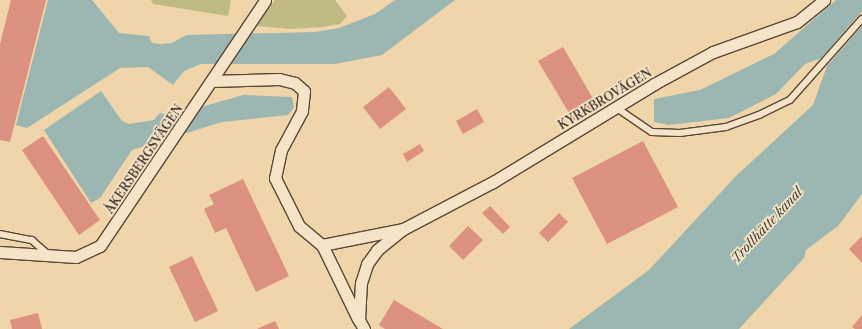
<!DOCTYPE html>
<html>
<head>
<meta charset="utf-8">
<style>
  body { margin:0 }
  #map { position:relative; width:862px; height:329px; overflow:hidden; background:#efd5a9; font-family:"Libre Caslon Text",serif }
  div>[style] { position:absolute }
  .green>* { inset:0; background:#c0bb84 }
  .water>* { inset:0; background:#9cb7b1 }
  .building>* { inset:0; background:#dd9180 }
  .roads { filter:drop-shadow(1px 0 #5a4838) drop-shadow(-1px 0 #5a4838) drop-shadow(0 1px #5a4838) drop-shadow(0 -1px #5a4838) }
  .lane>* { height:5.5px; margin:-2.75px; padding:0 2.75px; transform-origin:2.75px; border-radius:2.75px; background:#f5e4c7 }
  .street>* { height:11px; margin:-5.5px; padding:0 5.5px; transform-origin:5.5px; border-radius:5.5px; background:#f5e4c7 }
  span { translate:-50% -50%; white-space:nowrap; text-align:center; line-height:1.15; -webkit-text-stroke:3.5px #f5e4c7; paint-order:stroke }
  .street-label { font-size:12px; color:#281913 }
  .water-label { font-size:13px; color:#4b4842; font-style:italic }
</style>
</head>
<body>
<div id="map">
  <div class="green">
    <i style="clip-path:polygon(151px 0,231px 0,228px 16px,153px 4px)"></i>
    <i style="clip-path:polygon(275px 0,335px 0,347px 16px,340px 24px,323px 27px,291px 29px,256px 26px)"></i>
  </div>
  <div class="water">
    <i style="clip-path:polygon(48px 0,92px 0,119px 33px,149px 36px,152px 43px,160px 44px,172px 43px,186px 35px,315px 32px,339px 28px,375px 14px,395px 0,455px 0,382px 55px,335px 64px,201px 64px,184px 71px,173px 85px,148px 67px,120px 68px,27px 128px,16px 125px)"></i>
    <i style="clip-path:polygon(836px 0,862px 0,862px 11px,821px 58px,805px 64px,776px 94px,729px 118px,669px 125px,654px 122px,654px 99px,700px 90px,774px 54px)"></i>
    <i style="clip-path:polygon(862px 26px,862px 194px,838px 226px,806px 250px,804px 258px,739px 329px,569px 329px,649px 270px,737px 175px,813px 105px,827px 66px)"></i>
    <i style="clip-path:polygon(101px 91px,122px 121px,129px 124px,154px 120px,160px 113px,170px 116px,243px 95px,292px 97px,294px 108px,288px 115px,222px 122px,132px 150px,100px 198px,91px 203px,44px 130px)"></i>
  </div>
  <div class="building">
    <i style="clip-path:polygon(11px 0,46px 0,10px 142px,0 140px,0 44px)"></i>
    <i style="clip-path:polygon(563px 47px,599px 109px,575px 123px,538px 61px)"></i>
    <i style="clip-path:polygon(389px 87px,406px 109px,380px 129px,363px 107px)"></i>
    <i style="clip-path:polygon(477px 109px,484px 122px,463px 134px,456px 121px)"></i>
    <i style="clip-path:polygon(43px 136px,100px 220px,79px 235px,22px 150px)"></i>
    <i style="clip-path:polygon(643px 141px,678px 207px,607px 244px,572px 178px)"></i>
    <i style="clip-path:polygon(420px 144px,424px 151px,407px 162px,403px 154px)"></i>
    <i style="clip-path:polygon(243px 179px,289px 276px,256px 292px,226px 228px,215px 233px,204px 209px,214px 204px,209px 195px)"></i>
    <i style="clip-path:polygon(490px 206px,510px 227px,503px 234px,482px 213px)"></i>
    <i style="clip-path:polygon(559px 213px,568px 222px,548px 242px,539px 233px)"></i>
    <i style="clip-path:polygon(468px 226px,483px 240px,463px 260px,449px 246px)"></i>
    <i style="clip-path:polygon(862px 236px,862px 263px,849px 249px)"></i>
    <i style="clip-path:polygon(192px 256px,218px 311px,195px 322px,169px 267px)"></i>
    <i style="clip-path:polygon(394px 300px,443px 329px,385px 329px,379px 325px)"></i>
    <i style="clip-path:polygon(38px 313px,42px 329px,12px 329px,10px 320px)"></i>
    <i style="clip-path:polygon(862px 315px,862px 329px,855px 329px,852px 327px)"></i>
    <i style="clip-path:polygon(275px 321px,279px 329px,257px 329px)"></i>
  </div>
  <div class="roads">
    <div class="lane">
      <i style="left:617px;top:108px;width:42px;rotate:34.4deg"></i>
      <i style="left:652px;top:132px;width:28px;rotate:2deg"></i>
      <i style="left:680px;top:133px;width:46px;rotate:-7.4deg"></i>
      <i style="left:726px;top:127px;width:35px;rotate:-20deg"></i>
      <i style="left:759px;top:115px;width:34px;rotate:-26deg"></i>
      <i style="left:790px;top:100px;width:108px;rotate:-48.4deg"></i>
      <i style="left:0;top:234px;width:33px;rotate:11deg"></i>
      <i style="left:32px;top:240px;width:21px;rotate:41deg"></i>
    </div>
    <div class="street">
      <i style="left:212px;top:81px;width:67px;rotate:-1.7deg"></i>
      <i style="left:279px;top:79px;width:16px;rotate:14deg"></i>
      <i style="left:295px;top:83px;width:12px;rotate:42deg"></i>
      <i style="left:304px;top:91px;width:20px;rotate:96deg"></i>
      <i style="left:302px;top:111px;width:44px;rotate:118.3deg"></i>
      <i style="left:281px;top:150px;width:29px;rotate:102deg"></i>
      <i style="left:275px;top:178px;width:54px;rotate:63.4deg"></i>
      <i style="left:299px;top:226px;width:30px;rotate:40deg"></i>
      <i style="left:0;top:252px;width:76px;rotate:3.8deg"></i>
      <i style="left:76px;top:257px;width:26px;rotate:-25deg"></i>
      <i style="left:100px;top:246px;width:296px;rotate:-56.1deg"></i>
      <i style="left:358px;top:319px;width:82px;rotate:-115.9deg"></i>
      <i style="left:322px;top:245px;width:83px;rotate:-11.2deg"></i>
      <i style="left:364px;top:329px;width:10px;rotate:-119deg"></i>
      <i style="left:359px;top:320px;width:37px;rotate:-87deg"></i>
      <i style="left:361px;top:283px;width:20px;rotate:-72deg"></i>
      <i style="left:367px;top:264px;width:17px;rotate:-54deg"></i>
      <i style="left:377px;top:250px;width:33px;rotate:-39deg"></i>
      <i style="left:403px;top:229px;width:102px;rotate:-27.6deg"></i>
      <i style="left:493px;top:182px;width:188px;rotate:-31.3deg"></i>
      <i style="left:654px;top:84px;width:67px;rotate:-28.5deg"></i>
      <i style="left:713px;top:52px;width:89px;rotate:-19.7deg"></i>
      <i style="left:797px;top:22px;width:35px;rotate:-39deg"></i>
    </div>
  </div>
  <div class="street-label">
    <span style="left:605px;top:99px;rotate:-31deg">KYRKBROVÄGEN</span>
    <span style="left:144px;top:159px;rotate:-56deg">ÅKERSBERGSVÄGEN</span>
  </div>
  <div class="water-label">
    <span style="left:767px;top:225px;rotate:-47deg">Trollhätte kanal</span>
  </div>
</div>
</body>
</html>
